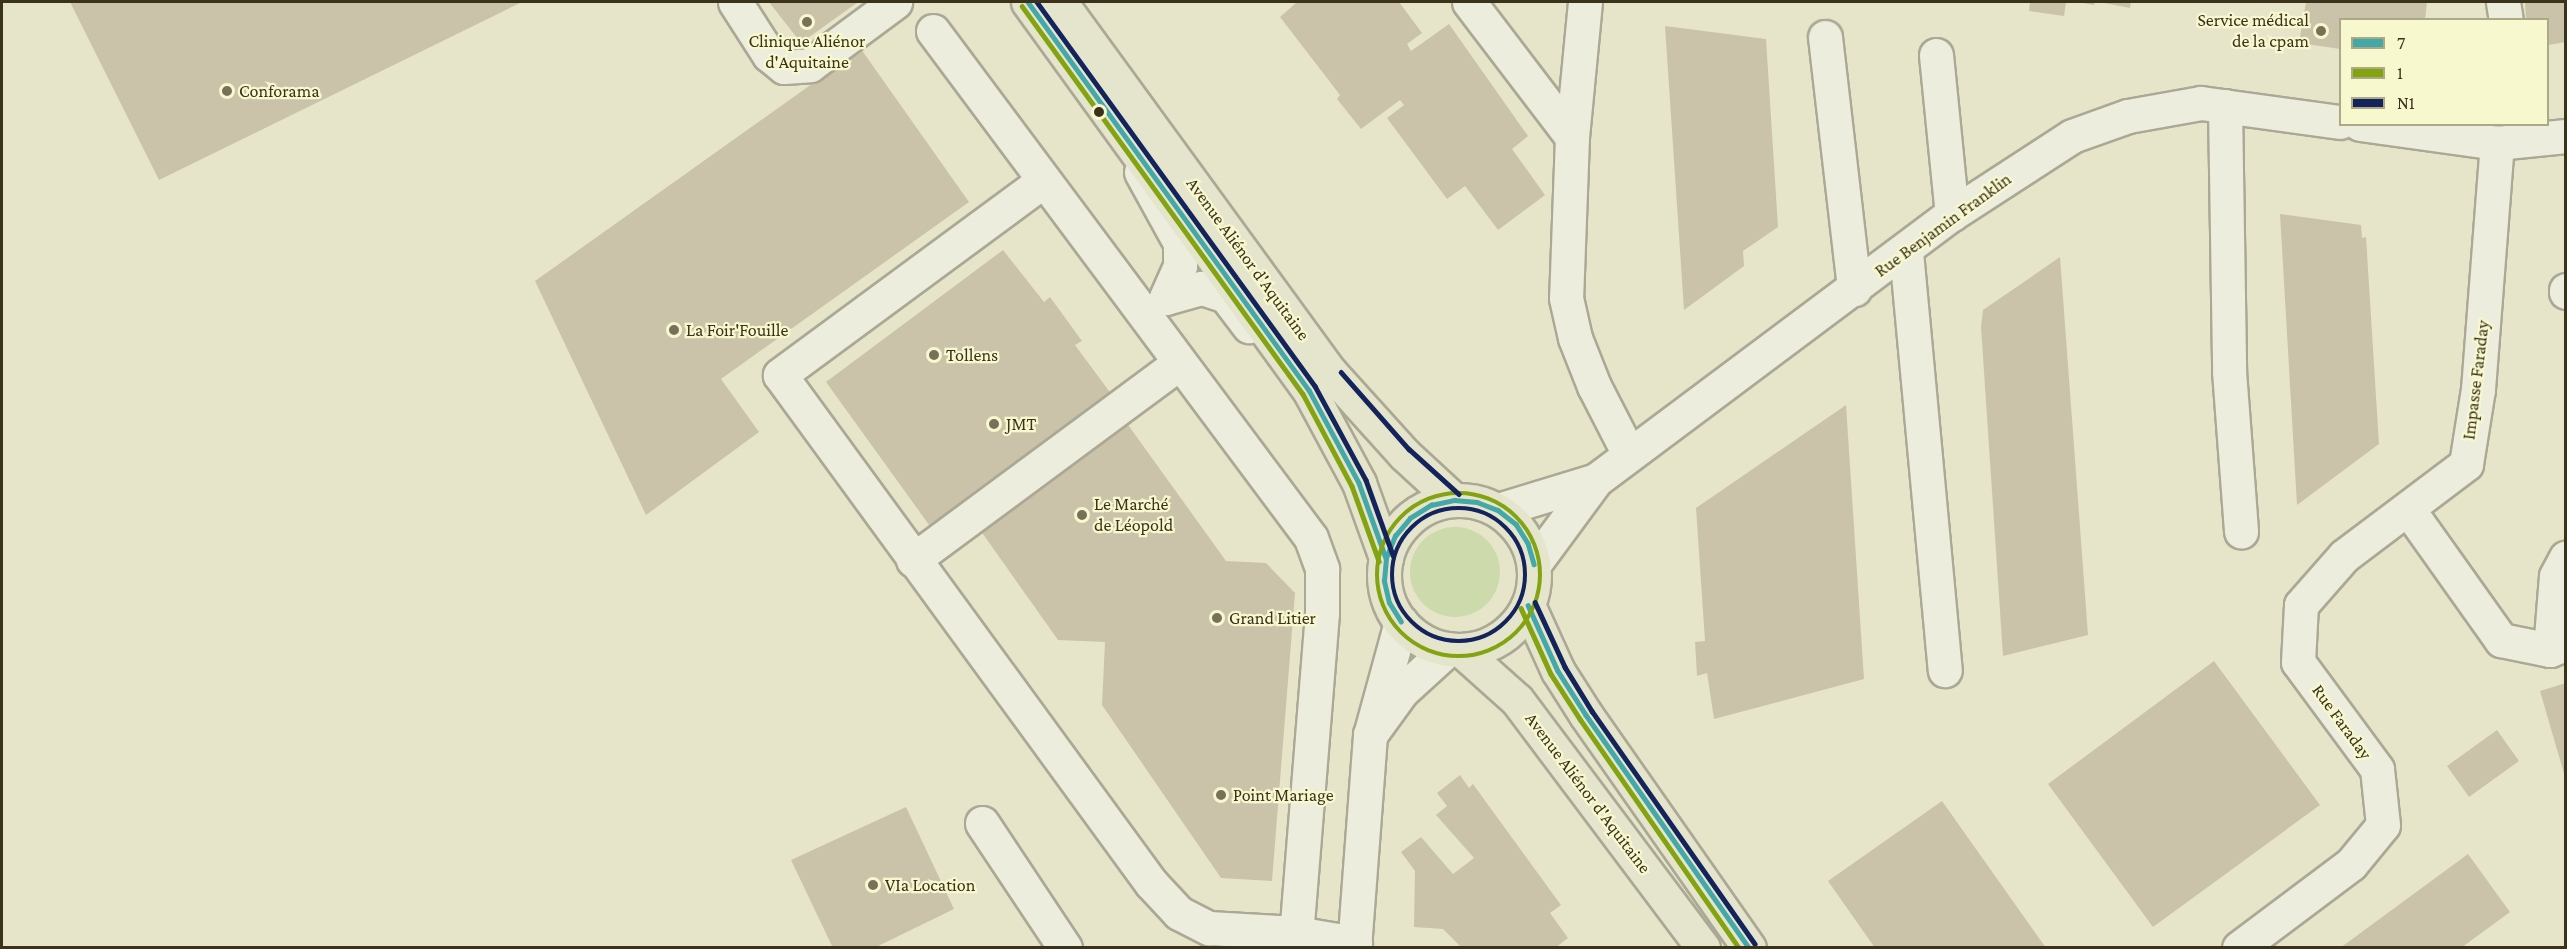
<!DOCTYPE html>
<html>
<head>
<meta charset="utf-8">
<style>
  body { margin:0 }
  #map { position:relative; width:2567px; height:949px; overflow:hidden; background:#e6e5ca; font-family:"Crimson Pro",serif }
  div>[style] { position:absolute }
  .green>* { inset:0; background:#cddaab }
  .round { border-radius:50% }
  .building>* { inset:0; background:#cac3aa }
  .roads { filter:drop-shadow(2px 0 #aba894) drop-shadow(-2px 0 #aba894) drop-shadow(0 2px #aba894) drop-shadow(0 -2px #aba894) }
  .minor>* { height:33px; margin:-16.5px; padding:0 16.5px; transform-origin:16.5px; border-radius:16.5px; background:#ededdd }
  .major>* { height:33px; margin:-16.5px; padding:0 16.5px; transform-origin:16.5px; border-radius:16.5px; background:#e5e4cd }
  .major>.ring { margin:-16.5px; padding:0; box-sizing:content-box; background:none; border:33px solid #e5e4cd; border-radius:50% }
  .bus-1>* { height:4.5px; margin:-2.25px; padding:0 2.25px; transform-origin:2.25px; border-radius:2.25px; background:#43a8a8 }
  .bus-2>* { height:4.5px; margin:-2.25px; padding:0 2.25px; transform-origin:2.25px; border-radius:2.25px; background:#84a310 }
  .bus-2>.ring { margin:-2.25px; padding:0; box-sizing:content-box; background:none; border:4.5px solid #84a310; border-radius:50% }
  .bus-3>* { height:4.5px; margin:-2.25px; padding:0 2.25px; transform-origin:2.25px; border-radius:2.25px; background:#13235b }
  .bus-3>.ring { margin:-2.25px; padding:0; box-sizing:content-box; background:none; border:4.5px solid #13235b; border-radius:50% }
  .dots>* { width:16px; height:16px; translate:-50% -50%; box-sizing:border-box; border:3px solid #f8f8cf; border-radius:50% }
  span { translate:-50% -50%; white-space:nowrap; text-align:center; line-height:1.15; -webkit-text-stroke:4.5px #f8f8cf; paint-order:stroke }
  .poi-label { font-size:18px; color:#3a321b }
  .right { translate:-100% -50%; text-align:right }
  .left { translate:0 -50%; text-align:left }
  .street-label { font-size:18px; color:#3a321b }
  .frame { position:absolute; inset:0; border:3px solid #3a321b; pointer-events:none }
  .legend { position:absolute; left:2339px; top:18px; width:210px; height:108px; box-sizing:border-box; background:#f8f8cf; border:2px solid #aca987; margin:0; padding:8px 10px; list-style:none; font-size:18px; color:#3a321b }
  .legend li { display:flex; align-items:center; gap:12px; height:30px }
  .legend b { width:30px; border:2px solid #aca987 }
</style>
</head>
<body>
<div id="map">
  <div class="green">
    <i class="round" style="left:1410px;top:527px;width:90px;height:90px"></i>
  </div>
  <div class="building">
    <i style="clip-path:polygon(70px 2px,522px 2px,159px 180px)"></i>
    <i style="clip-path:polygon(769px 2px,858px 2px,801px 43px)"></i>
    <i style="clip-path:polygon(1297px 2px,1399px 2px,1422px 33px,1407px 44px,1411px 51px,1449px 24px,1528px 136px,1512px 149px,1545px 195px,1498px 230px,1465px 186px,1447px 199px,1387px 118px,1404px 105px,1400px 100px,1361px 129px,1337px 99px,1340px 95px,1280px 17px)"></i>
    <i style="clip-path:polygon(2030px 2px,2066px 2px,2064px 16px,2029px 11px)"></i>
    <i style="clip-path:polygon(2077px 2px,2095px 2px,2094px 5px)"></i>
    <i style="clip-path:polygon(2099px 2px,2131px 2px,2130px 8px)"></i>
    <i style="clip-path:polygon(2306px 2px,2427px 2px,2425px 20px,2340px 20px,2340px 49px,2299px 43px)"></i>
    <i style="clip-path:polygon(2525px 2px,2566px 2px,2566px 42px,2548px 45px,2548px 20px,2526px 20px)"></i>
    <i style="clip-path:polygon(1665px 26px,1766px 39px,1778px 227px,1743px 251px,1744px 266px,1684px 310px)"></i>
    <i style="clip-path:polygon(861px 49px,969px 202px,721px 379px,759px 432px,646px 515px,535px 281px)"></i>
    <i style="clip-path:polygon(2280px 214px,2361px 225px,2362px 238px,2366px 237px,2379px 444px,2297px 505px)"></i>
    <i style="clip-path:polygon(1003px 250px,1044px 302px,1050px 297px,1082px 341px,1075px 345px,1112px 395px,932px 529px,826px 382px)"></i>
    <i style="clip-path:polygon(2060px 257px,2088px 635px,2003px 656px,1981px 327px,1983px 310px)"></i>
    <i style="clip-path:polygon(1846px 405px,1864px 679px,1714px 719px,1707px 673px,1697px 676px,1695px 642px,1705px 641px,1696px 508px)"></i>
    <i style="clip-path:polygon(1126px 422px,1226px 561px,1266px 563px,1295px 593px,1272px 881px,1221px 878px,1102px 705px,1105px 642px,1058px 640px,978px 527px)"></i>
    <i style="clip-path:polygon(2214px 661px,2320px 805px,2153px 927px,2048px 784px)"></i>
    <i style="clip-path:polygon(2566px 683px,2566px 777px,2565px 777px,2540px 691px)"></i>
    <i style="clip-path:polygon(2497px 730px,2519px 761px,2469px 797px,2447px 766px)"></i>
    <i style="clip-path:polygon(1460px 775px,1469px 788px,1473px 784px,1561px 905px,1550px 913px,1568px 938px,1555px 948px,1462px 948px,1443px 929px,1414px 927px,1415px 871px,1401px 852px,1421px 837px,1453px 874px,1474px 858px,1436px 815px,1447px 806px,1437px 793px)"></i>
    <i style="clip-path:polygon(1942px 801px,2046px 948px,1875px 948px,1828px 881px)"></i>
    <i style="clip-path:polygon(906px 807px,954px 909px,874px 948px,833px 948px,791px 860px)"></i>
    <i style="clip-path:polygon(2468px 854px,2510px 912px,2461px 948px,2340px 948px)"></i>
  </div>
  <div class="roads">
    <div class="minor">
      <i style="left:735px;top:2px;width:63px;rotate:57.3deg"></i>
      <i style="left:769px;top:55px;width:19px;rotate:39deg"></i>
      <i style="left:784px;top:67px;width:26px;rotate:-4deg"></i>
      <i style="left:810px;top:65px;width:106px;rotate:-36.5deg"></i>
      <i style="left:1469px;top:2px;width:170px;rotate:52.7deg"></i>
      <i style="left:1585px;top:2px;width:136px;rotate:95.5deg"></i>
      <i style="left:1572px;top:137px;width:161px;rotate:92.1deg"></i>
      <i style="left:1566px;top:298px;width:41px;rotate:77.3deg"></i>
      <i style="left:1575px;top:338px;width:52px;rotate:68.4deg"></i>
      <i style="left:1594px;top:386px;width:76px;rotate:62.8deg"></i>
      <i style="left:2503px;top:2px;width:18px;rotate:81deg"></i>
      <i style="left:933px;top:31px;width:632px;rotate:53.29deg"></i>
      <i style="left:1311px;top:538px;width:33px;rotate:70deg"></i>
      <i style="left:1322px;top:569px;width:44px;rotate:90deg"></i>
      <i style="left:1322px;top:613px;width:321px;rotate:94.6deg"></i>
      <i style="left:1825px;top:37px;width:254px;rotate:83.4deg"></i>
      <i style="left:1936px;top:55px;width:160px;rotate:84.3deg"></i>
      <i style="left:2225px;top:106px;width:265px;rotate:89.1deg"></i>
      <i style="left:2229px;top:371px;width:161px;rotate:85.7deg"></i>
      <i style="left:2360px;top:124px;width:138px;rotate:7.9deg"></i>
      <i style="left:2497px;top:143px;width:69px;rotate:-5.8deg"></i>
      <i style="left:1141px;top:172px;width:81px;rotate:61.2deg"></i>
      <i style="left:1180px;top:243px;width:23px;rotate:90deg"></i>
      <i style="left:1180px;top:266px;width:35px;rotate:114deg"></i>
      <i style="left:1166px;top:298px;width:37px;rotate:-16deg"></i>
      <i style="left:1202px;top:288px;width:25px;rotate:18deg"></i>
      <i style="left:1226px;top:296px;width:38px;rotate:53deg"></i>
      <i style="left:1043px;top:181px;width:327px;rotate:143.6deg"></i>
      <i style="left:780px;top:375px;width:629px;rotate:53.86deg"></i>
      <i style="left:1151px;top:883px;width:41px;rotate:47deg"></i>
      <i style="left:1179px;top:913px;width:34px;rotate:27deg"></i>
      <i style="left:1209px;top:928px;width:87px;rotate:3.3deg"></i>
      <i style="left:1296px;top:933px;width:60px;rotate:9.6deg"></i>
      <i style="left:1906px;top:252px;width:420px;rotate:84.7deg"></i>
      <i style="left:2566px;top:290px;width:2px;rotate:90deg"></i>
      <i style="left:1596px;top:480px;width:444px;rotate:-36.8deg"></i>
      <i style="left:1952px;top:214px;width:143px;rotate:-33deg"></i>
      <i style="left:2072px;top:136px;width:59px;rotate:-19.7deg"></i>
      <i style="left:2128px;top:116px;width:74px;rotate:-10.1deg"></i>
      <i style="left:2201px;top:103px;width:140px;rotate:7.8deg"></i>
      <i style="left:2408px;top:509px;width:161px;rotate:54.6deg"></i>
      <i style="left:2501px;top:640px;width:50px;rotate:11.5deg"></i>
      <i style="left:2550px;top:650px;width:17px;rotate:-21deg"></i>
      <i style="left:1498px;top:510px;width:102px;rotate:-17deg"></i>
      <i style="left:1596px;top:480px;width:104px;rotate:126.4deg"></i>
      <i style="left:913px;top:560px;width:331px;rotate:-36.5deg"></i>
      <i style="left:1401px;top:622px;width:117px;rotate:105.3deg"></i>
      <i style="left:1370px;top:735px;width:54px;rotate:-54deg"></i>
      <i style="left:1402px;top:691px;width:62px;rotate:-42.4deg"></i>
      <i style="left:2550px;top:650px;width:74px;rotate:-85.4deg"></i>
      <i style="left:2556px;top:576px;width:21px;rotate:-62deg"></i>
      <i style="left:982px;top:823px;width:150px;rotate:56.4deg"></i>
      <i style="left:1354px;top:948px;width:214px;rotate:-85.7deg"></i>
      <i style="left:2239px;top:948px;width:140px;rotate:-36.9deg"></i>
      <i style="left:2351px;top:864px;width:50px;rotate:-50.6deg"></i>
      <i style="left:2383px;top:825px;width:56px;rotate:-96.1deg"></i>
      <i style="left:2377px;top:769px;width:133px;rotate:-126.4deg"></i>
      <i style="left:2298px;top:662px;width:57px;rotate:-87deg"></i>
      <i style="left:2301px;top:605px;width:65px;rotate:-48.7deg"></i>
      <i style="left:2344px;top:556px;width:153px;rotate:-37deg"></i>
      <i style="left:2466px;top:464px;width:76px;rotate:-80.9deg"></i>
      <i style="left:2478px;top:389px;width:247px;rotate:-85.6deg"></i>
    </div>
    <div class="major">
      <i style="left:1028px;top:2px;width:479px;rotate:54.1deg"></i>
      <i style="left:1309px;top:390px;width:106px;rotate:61.7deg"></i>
      <i style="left:1359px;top:483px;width:80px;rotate:70.2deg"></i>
      <i style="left:1060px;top:2px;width:458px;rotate:53.9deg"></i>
      <i style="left:1330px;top:372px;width:110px;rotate:47.9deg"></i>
      <i style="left:1404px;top:454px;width:68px;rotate:42.6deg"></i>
      <i class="ring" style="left:1384px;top:500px;width:117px;height:117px"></i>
      <i style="left:1528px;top:605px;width:72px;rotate:65.6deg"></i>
      <i style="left:1558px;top:671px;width:52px;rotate:57.5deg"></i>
      <i style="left:1586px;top:715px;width:284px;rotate:55deg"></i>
      <i style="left:1461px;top:650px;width:75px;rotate:41.8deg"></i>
      <i style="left:1517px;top:700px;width:310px;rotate:53.1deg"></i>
    </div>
  </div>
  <div class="bus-1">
    <i style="left:1028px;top:2px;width:479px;rotate:54.1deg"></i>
    <i style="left:1309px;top:390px;width:106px;rotate:61.7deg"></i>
    <i style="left:1359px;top:483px;width:80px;rotate:70.2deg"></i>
    <i style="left:1528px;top:605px;width:72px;rotate:65.6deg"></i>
    <i style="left:1558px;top:671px;width:52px;rotate:57.5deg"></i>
    <i style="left:1586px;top:715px;width:284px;rotate:55deg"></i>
    <i style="left:1401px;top:622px;width:22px;rotate:-122deg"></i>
    <i style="left:1389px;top:603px;width:23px;rotate:-103deg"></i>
    <i style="left:1384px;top:581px;width:23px;rotate:-85deg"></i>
    <i style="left:1386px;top:558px;width:24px;rotate:-68deg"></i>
    <i style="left:1395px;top:536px;width:23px;rotate:-50deg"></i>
    <i style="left:1410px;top:518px;width:25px;rotate:-32deg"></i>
    <i style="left:1431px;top:505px;width:24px;rotate:-12deg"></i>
    <i style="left:1454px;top:500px;width:23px;rotate:5deg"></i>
    <i style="left:1477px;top:502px;width:22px;rotate:21deg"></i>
    <i style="left:1498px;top:510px;width:23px;rotate:38deg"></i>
    <i style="left:1516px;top:524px;width:22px;rotate:58deg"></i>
    <i style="left:1528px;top:543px;width:22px;rotate:74deg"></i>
  </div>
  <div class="bus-2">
    <i style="left:1022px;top:6px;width:479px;rotate:54.1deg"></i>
    <i style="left:1303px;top:394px;width:104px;rotate:62deg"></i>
    <i style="left:1352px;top:486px;width:80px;rotate:70.2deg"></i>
    <i class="ring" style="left:1377px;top:493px;width:159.5px;height:159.5px"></i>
    <i style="left:1521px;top:608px;width:72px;rotate:65.6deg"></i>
    <i style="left:1551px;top:674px;width:54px;rotate:57.2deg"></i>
    <i style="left:1580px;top:719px;width:279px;rotate:55.2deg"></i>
  </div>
  <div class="bus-3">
    <i style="left:1037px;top:2px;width:474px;rotate:54.1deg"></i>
    <i style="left:1315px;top:386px;width:107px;rotate:61.5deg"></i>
    <i style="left:1366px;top:480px;width:80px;rotate:70.2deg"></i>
    <i style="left:1341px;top:372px;width:103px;rotate:48.6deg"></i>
    <i style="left:1409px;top:449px;width:67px;rotate:42deg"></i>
    <i class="ring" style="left:1392px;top:508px;width:129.5px;height:129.5px"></i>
    <i style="left:1535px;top:602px;width:72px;rotate:65.2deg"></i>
    <i style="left:1565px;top:667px;width:52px;rotate:58.5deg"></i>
    <i style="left:1592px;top:711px;width:284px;rotate:55deg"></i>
  </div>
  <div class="dots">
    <i style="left:807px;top:22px;background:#767158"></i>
    <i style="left:2321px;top:31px;background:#767158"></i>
    <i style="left:227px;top:91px;background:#767158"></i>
    <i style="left:1099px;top:112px;background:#3a321b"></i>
    <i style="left:674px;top:330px;background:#767158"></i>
    <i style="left:934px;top:355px;background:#767158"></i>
    <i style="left:994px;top:424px;background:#767158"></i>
    <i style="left:1082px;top:515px;background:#767158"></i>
    <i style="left:1217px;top:618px;background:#767158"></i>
    <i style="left:1221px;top:795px;background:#767158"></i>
    <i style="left:873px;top:885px;background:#767158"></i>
  </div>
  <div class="poi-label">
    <span class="right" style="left:2309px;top:31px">Service médical<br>de la cpam</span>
    <span style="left:807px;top:52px">Clinique Aliénor<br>d'Aquitaine</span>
    <span class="left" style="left:239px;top:91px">Conforama</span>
    <span class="left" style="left:686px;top:330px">La Foir'Fouille</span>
    <span class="left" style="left:946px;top:355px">Tollens</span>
    <span class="left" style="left:1006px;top:424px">JMT</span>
    <span class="left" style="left:1094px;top:515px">Le Marché<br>de Léopold</span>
    <span class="left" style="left:1229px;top:618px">Grand Litier</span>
    <span class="left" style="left:1233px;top:795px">Point Mariage</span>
    <span class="left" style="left:885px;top:885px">VIa Location</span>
  </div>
  <div class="street-label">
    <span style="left:1943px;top:225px;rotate:-36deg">Rue Benjamin Franklin</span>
    <span style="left:1248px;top:259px;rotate:54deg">Avenue Aliénor d'Aquitaine</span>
    <span style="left:2476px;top:380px;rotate:-83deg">Impasse Faraday</span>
    <span style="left:2342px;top:722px;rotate:54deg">Rue Faraday</span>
    <span style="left:1588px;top:793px;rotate:53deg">Avenue Aliénor d'Aquitaine</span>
  </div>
  <div class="frame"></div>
  <ul class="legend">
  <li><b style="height:8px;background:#43a8a8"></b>7</li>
  <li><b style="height:8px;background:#84a310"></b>1</li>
  <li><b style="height:8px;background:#13235b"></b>N1</li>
  </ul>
</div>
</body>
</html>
